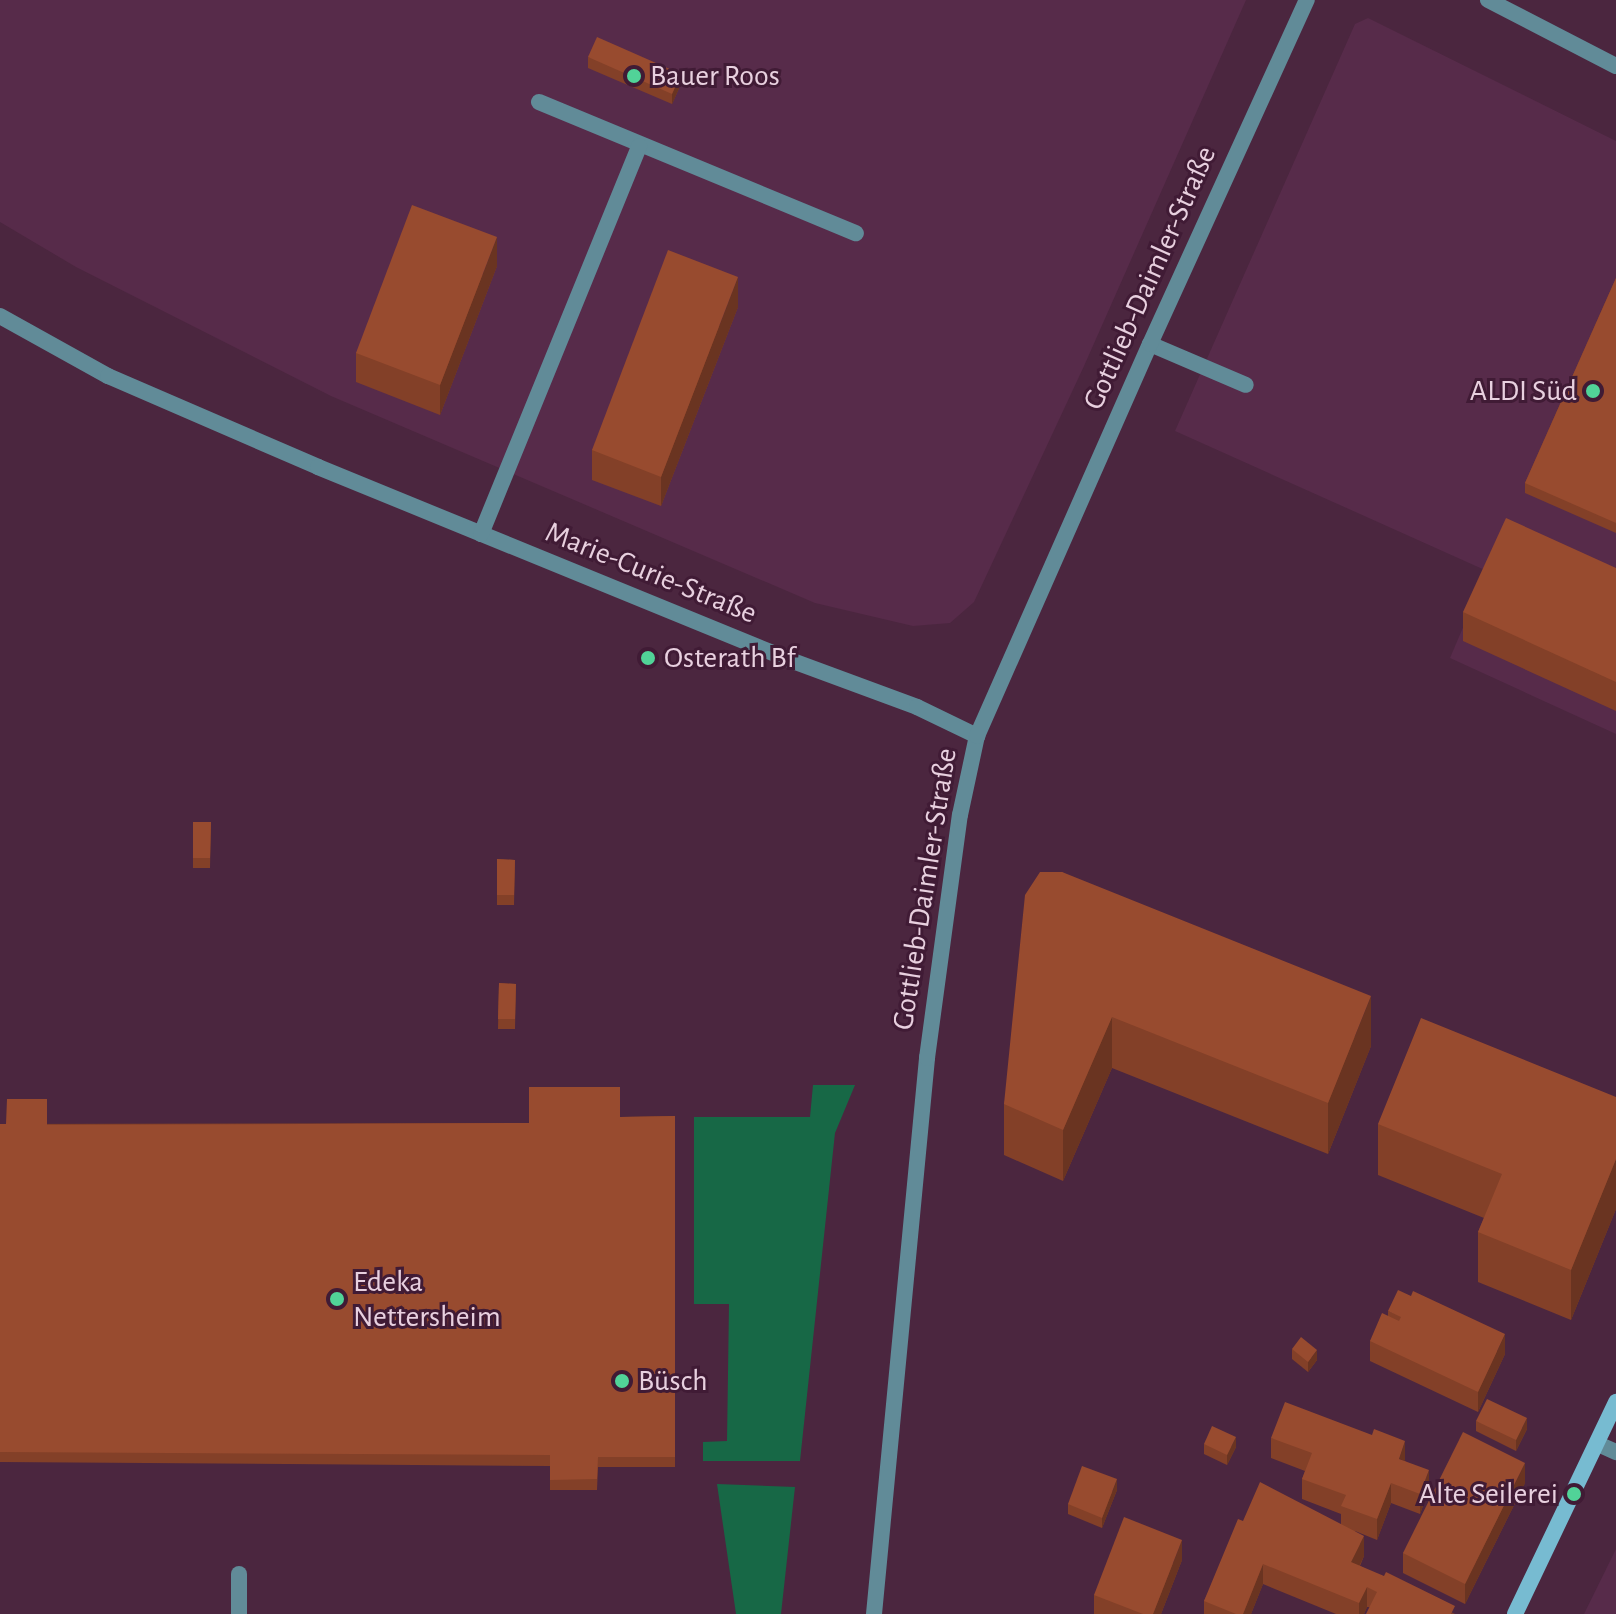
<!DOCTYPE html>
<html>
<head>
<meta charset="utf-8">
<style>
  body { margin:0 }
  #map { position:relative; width:1616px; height:1614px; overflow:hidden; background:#4b263f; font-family:"Alegreya Sans",sans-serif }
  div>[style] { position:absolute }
  .built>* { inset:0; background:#572b4a }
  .green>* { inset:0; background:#176846 }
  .lane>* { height:16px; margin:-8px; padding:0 8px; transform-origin:8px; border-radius:8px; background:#618b98 }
  .street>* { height:16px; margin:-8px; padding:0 8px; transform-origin:8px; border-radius:8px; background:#618b98 }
  .secondary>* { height:16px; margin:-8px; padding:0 8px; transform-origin:8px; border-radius:8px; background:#77bbd1 }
  .wall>* { inset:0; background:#834028 }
  .shaded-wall>* { inset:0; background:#6a3421 }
  .building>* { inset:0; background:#984b2f }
  .dots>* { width:22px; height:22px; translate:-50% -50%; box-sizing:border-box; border:4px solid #401b35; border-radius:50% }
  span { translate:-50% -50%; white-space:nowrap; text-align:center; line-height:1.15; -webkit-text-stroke:6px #401b35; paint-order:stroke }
  .poi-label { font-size:30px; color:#e8d0df }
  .left { translate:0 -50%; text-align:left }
  .right { translate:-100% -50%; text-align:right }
  .street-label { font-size:30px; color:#e8d0df }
</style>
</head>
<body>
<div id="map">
  <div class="built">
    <i style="clip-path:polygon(0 0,1246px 0,1084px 366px,974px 602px,950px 623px,913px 626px,815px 603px,331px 396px,76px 267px,0 222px)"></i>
    <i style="clip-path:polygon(1368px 18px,1616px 141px,1616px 734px,1450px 658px,1487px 571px,1175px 431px,1355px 24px)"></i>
    <i style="clip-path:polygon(1616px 1549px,1616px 1614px,1584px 1614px)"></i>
  </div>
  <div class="green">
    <i style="clip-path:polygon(813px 1085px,855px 1085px,835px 1133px,800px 1461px,703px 1461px,703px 1442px,727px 1441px,729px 1304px,694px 1304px,694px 1117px,810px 1117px)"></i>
    <i style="clip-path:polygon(717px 1484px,795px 1487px,781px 1614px,736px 1614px)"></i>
  </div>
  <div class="lane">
    <i style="left:1150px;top:344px;width:104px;rotate:23.1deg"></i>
    <i style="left:1598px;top:1444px;width:20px;rotate:24deg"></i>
    <i style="left:239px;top:1614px;width:40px;rotate:-90deg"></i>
  </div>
  <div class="street">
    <i style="left:1488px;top:0;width:144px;rotate:27.3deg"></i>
    <i style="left:539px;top:102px;width:343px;rotate:22.5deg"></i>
    <i style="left:0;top:316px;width:124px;rotate:29.1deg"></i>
    <i style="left:108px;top:376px;width:229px;rotate:23.4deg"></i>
    <i style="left:318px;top:467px;width:510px;rotate:22.24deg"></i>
    <i style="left:790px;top:660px;width:135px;rotate:20.3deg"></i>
    <i style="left:917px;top:707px;width:67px;rotate:25.8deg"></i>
    <i style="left:481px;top:534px;width:419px;rotate:-67.8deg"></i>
    <i style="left:874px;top:1614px;width:559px;rotate:-84.55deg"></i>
    <i style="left:927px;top:1058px;width:245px;rotate:-82.3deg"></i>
    <i style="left:960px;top:815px;width:81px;rotate:-77.9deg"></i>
    <i style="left:977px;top:736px;width:428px;rotate:-66.2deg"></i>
    <i style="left:1150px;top:344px;width:378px;rotate:-65.5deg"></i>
  </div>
  <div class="secondary">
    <i style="left:1515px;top:1614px;width:235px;rotate:-64.5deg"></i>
  </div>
  <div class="wall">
    <i style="clip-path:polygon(588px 57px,681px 84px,672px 104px,588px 68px)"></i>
    <i style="clip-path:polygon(497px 266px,440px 415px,356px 382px,356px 353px)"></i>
    <i style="clip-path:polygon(1616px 278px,1616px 533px,1525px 493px,1525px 483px)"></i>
    <i style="clip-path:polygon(738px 307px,661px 506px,592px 480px,592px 450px)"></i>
    <i style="clip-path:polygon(1616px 568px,1616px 711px,1463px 641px,1463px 612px)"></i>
    <i style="clip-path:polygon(193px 822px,211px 822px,210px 868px,193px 868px)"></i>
    <i style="clip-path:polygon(497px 859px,515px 860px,514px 905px,497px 905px)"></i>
    <i style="clip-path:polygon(1062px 872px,1371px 1046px,1328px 1154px,1112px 1068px,1063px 1181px,1004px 1155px,1004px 1104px)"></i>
    <i style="clip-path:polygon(499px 983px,516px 984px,515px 1029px,498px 1029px)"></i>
    <i style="clip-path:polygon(1616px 1097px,1616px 1209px,1571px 1320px,1478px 1282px,1478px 1232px,1484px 1218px,1378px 1175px,1378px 1124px)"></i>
    <i style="clip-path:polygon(675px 1116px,675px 1467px,598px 1467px,597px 1490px,550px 1490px,550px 1466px,0 1462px,0 1124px,529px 1123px,620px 1117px)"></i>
    <i style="clip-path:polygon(1388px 1311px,1505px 1354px,1478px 1412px,1370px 1361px,1370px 1341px,1388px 1316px)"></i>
    <i style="clip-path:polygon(1292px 1349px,1317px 1360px,1308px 1372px,1292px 1359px)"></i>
    <i style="clip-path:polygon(1476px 1421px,1527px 1429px,1516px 1451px,1476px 1431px)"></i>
    <i style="clip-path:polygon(1271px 1438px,1405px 1461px,1429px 1490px,1420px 1514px,1391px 1503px,1377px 1540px,1355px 1531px,1364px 1556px,1360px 1566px,1455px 1614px,1367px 1607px,1364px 1614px,1336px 1614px,1263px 1584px,1251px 1614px,1204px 1614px,1204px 1601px,1243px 1521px,1341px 1524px,1341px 1514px,1302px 1499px,1302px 1479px,1305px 1471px,1271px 1458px)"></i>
    <i style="clip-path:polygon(1204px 1444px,1236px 1447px,1227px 1465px,1204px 1454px)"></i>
    <i style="clip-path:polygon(1525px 1483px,1465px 1604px,1403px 1573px,1403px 1553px)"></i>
    <i style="clip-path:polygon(1117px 1490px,1102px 1528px,1068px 1514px,1068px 1504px)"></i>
    <i style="clip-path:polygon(1182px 1560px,1161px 1614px,1094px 1614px,1094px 1595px)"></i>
  </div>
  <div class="shaded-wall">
    <i style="clip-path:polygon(681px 74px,681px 84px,672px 104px,672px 94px)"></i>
    <i style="clip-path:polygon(497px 237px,497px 266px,440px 415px,440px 385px)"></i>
    <i style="clip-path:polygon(738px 277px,738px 307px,661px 506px,661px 477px)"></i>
    <i style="clip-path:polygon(1371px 996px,1371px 1046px,1328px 1154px,1328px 1103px)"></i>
    <i style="clip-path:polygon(1112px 1017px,1112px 1068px,1063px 1181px,1063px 1130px)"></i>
    <i style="clip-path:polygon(1616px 1159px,1616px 1209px,1571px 1320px,1571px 1270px)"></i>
    <i style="clip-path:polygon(1505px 1334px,1505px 1354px,1478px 1412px,1478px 1392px)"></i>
    <i style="clip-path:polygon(1317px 1350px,1317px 1360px,1308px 1372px,1308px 1362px)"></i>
    <i style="clip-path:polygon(1527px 1418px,1527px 1429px,1516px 1451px,1516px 1440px)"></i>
    <i style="clip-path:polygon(1236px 1437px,1236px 1447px,1227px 1465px,1227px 1455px)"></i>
    <i style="clip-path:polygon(1405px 1441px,1405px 1461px,1399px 1459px)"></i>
    <i style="clip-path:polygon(1525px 1463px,1525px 1483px,1465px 1604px,1465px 1584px)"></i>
    <i style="clip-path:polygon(1429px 1470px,1429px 1490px,1420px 1514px,1420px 1494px)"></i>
    <i style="clip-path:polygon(1117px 1479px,1117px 1490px,1102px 1528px,1102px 1518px)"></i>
    <i style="clip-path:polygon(1391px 1483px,1391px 1503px,1377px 1540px,1377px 1519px)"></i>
    <i style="clip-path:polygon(1364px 1536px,1364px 1556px,1351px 1583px,1351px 1562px)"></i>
    <i style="clip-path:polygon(1182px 1540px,1182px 1560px,1161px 1614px,1153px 1614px)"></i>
    <i style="clip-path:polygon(1263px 1564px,1263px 1584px,1251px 1614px,1243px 1614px)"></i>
    <i style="clip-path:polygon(1367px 1587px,1367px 1607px,1364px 1614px,1359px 1614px,1359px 1603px)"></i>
  </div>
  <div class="building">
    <i style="clip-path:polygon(597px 37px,681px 74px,672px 94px,588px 57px)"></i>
    <i style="clip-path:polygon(412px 205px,497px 237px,440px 385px,356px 353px)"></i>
    <i style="clip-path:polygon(668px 250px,738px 277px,661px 477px,592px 450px)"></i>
    <i style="clip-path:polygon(1616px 278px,1616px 523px,1525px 483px)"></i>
    <i style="clip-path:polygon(1506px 518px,1616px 568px,1616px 682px,1463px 612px)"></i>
    <i style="clip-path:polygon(193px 822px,211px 822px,210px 858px,193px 858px)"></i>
    <i style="clip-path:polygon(497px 859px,515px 860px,514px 895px,497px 895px)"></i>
    <i style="clip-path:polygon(1040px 872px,1062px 872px,1371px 996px,1328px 1103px,1112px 1017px,1063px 1130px,1004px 1104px,1025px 895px)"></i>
    <i style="clip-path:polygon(499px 983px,516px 984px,515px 1019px,498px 1019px)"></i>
    <i style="clip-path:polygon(1421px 1018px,1616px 1097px,1616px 1159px,1571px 1270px,1478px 1232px,1502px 1174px,1378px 1124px)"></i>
    <i style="clip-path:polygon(529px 1087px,620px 1087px,620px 1117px,675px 1116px,675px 1457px,598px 1457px,597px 1479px,550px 1480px,550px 1455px,0 1452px,0 1124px,6px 1124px,7px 1099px,47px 1099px,47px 1125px,529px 1123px)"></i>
    <i style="clip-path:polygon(1398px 1290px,1411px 1296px,1413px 1291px,1505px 1334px,1478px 1392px,1370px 1341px,1382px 1313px,1399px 1321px,1401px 1317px,1388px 1311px)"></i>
    <i style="clip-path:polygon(1301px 1337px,1317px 1350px,1308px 1362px,1292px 1349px)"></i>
    <i style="clip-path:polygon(1487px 1399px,1527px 1418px,1516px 1440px,1476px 1421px)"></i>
    <i style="clip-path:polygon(1285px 1402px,1372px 1435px,1374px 1429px,1405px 1441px,1399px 1459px,1429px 1470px,1420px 1494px,1391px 1483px,1377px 1519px,1341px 1506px,1346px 1495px,1302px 1479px,1312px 1453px,1271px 1438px)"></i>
    <i style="clip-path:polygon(1212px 1426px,1236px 1437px,1227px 1455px,1204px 1444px)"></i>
    <i style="clip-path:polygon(1463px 1432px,1525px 1463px,1465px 1584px,1403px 1553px)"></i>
    <i style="clip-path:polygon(1082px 1466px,1117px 1479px,1102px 1518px,1068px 1504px)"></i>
    <i style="clip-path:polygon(1260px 1482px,1364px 1536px,1351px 1562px,1384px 1576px,1386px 1572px,1455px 1606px,1451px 1614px,1366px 1614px,1377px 1592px,1367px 1587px,1359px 1603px,1263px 1564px,1243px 1614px,1236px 1614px,1204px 1601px,1238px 1519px,1243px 1521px)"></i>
    <i style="clip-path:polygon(1124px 1517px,1182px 1540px,1153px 1614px,1143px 1614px,1094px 1595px)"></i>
  </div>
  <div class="dots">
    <i style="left:634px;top:76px;background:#51d398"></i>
    <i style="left:1593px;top:391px;background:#51d398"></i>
    <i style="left:648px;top:658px;background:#51d398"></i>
    <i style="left:337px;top:1299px;background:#51d398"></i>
    <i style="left:622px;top:1381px;background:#51d398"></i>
    <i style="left:1574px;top:1494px;background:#51d398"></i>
  </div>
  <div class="poi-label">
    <span class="left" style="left:650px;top:76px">Bauer Roos</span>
    <span class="right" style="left:1577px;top:391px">ALDI Süd</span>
    <span class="left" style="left:664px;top:658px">Osterath Bf</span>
    <span class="left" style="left:353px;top:1299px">Edeka<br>Nettersheim</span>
    <span class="left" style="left:638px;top:1381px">Büsch</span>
    <span class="right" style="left:1558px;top:1494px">Alte Seilerei</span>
  </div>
  <div class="street-label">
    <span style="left:1150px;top:278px;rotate:-66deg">Gottlieb-Daimler-Straße</span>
    <span style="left:651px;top:573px;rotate:22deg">Marie-Curie-Straße</span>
    <span style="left:925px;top:889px;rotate:-81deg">Gottlieb-Daimler-Straße</span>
  </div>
</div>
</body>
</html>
